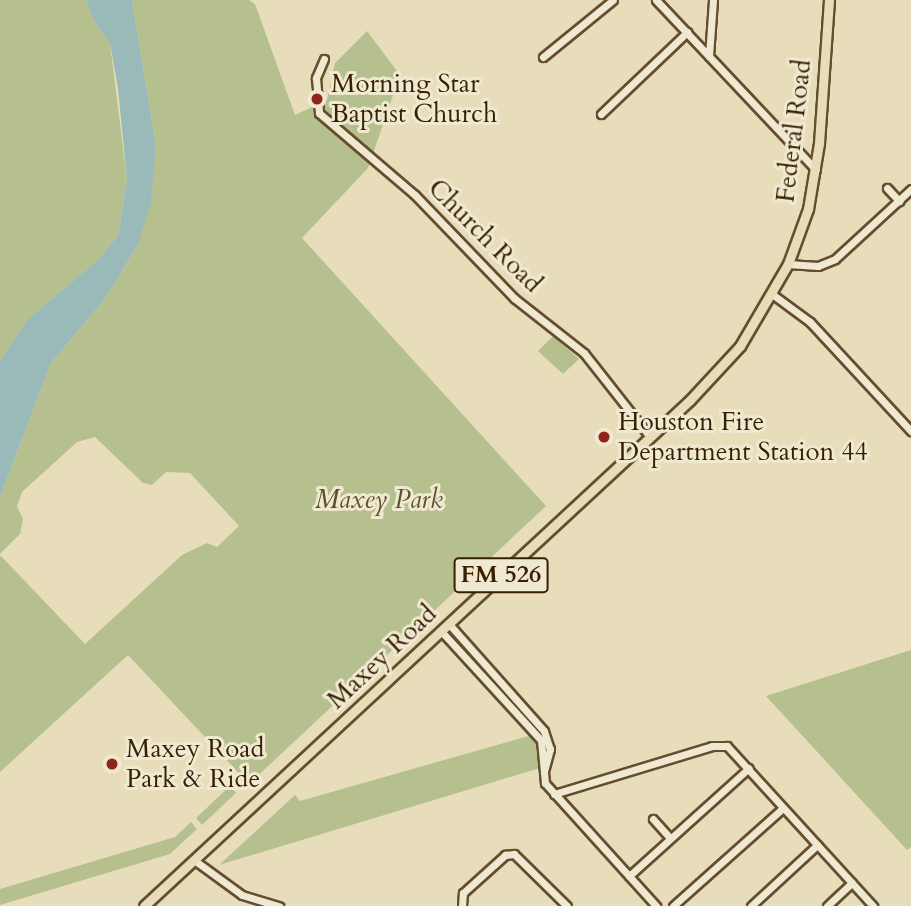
<!DOCTYPE html>
<html>
<head>
<meta charset="utf-8">
<style>
  body { margin:0 }
  #map { position:relative; width:911px; height:906px; overflow:hidden; background:#e8ddba; font-family:Cardo,serif }
  div>[style] { position:absolute }
  .green>* { inset:0; background:#b6c08f }
  .water>* { inset:0; background:#99bab8 }
  .roads { filter:drop-shadow(2px 0 #634e2e) drop-shadow(-2px 0 #634e2e) drop-shadow(0 2px #634e2e) drop-shadow(0 -2px #634e2e) }
  .minor>* { height:7px; margin:-3.5px; padding:0 3.5px; transform-origin:3.5px; border-radius:3.5px; background:#f0e9d2 }
  .major>* { height:9px; margin:-4.5px; padding:0 4.5px; transform-origin:4.5px; border-radius:4.5px; background:#e8ddba }
  .dots>* { width:19px; height:19px; translate:-50% -50%; box-sizing:border-box; border:4px solid #f0e9d2; border-radius:50% }
  span { translate:-50% -50%; white-space:nowrap; text-align:center; line-height:1.15; -webkit-text-stroke:6px #f0e9d2; paint-order:stroke }
  .shield-label span { padding:2px 5px; background:#f0e9d2; border:2px solid; border-radius:5px; -webkit-text-stroke-width:0 }
  .shield-label { font-size:24px; color:#371f00; font-weight:700 }
  .poi-label { font-size:26px; color:#371f00 }
  .left { translate:0 -50%; text-align:left }
  .street-label { font-size:26px; color:#371f00 }
  .park-label { font-size:26px; color:#5d4f2b; font-style:italic }
</style>
</head>
<body>
<div id="map">
  <div class="green">
    <i style="clip-path:polygon(0 0,86px 0,93px 9px,96px 25px,110px 43px,127px 179px,118px 235px,100px 258px,27px 320px,0 361px)"></i>
    <i style="clip-path:polygon(132px 0,249px 0,255px 4px,295px 115px,327px 100px,335px 63px,367px 31px,400px 75px,368px 168px,302px 238px,546px 506px,249px 784px,128px 655px,0 772px,0 555px,85px 644px,182px 555px,207px 543px,217px 547px,239px 526px,190px 473px,166px 472px,152px 485px,143px 483px,95px 437px,77px 442px,22px 492px,17px 506px,23px 519px,20px 534px,0 554px,0 497px,51px 363px,104px 300px,138px 245px,156px 147px)"></i>
    <i style="clip-path:polygon(553px 336px,579px 359px,563px 374px,538px 351px)"></i>
    <i style="clip-path:polygon(911px 650px,911px 847px,907px 850px,766px 696px)"></i>
    <i style="clip-path:polygon(532px 735px,539px 743px,540px 768px,219px 865px,295px 795px,300px 801px)"></i>
    <i style="clip-path:polygon(230px 786px,236px 793px,202px 825px,196px 818px)"></i>
    <i style="clip-path:polygon(191px 822px,197px 829px,170px 854px,0 905px,0 889px,175px 837px)"></i>
  </div>
  <div class="water">
    <i style="clip-path:polygon(86px 0,132px 0,156px 147px,151px 201px,138px 245px,104px 300px,51px 363px,0 497px,0 361px,27px 320px,100px 258px,118px 235px,127px 179px,118px 89px,110px 43px,96px 25px)"></i>
  </div>
  <div class="roads">
    <div class="minor">
      <i style="left:656px;top:0;width:233px;rotate:46.7deg"></i>
      <i style="left:709px;top:56px;width:56px;rotate:-85.9deg"></i>
      <i style="left:543px;top:57px;width:90px;rotate:-39.2deg"></i>
      <i style="left:324px;top:59px;width:21px;rotate:113deg"></i>
      <i style="left:316px;top:78px;width:35px;rotate:85deg"></i>
      <i style="left:319px;top:113px;width:126px;rotate:40.5deg"></i>
      <i style="left:415px;top:195px;width:143px;rotate:46.1deg"></i>
      <i style="left:514px;top:298px;width:89px;rotate:38.2deg"></i>
      <i style="left:584px;top:353px;width:107px;rotate:51.8deg"></i>
      <i style="left:601px;top:114px;width:119px;rotate:-43.6deg"></i>
      <i style="left:887px;top:188px;width:18px;rotate:47deg"></i>
      <i style="left:788px;top:264px;width:30px;rotate:4deg"></i>
      <i style="left:818px;top:266px;width:18px;rotate:-22deg"></i>
      <i style="left:835px;top:259px;width:103px;rotate:-42.6deg"></i>
      <i style="left:772px;top:294px;width:47px;rotate:36.4deg"></i>
      <i style="left:810px;top:322px;width:149px;rotate:47.2deg"></i>
      <i style="left:449px;top:624px;width:143px;rotate:48.4deg"></i>
      <i style="left:544px;top:731px;width:19px;rotate:72deg"></i>
      <i style="left:550px;top:749px;width:23px;rotate:105deg"></i>
      <i style="left:441px;top:631px;width:148px;rotate:47.5deg"></i>
      <i style="left:541px;top:740px;width:43px;rotate:84.7deg"></i>
      <i style="left:545px;top:783px;width:166px;rotate:47.9deg"></i>
      <i style="left:554px;top:794px;width:165px;rotate:-16.9deg"></i>
      <i style="left:712px;top:746px;width:15px"></i>
      <i style="left:727px;top:746px;width:217px;rotate:47.6deg"></i>
      <i style="left:653px;top:819px;width:25px;rotate:48deg"></i>
      <i style="left:194px;top:860px;width:59px;rotate:36.1deg"></i>
      <i style="left:242px;top:895px;width:39px;rotate:17deg"></i>
      <i style="left:629px;top:876px;width:161px;rotate:-42deg"></i>
      <i style="left:462px;top:906px;width:13px;rotate:-86deg"></i>
      <i style="left:463px;top:893px;width:57px;rotate:-42.1deg"></i>
      <i style="left:505px;top:855px;width:9px;rotate:-6deg"></i>
      <i style="left:514px;top:854px;width:74px;rotate:44.5deg"></i>
      <i style="left:673px;top:906px;width:147px;rotate:-41.7deg"></i>
      <i style="left:751px;top:906px;width:90px;rotate:-42.7deg"></i>
      <i style="left:827px;top:906px;width:34px;rotate:-43deg"></i>
    </div>
    <div class="major">
      <i style="left:144px;top:906px;width:744px;rotate:-42.82deg"></i>
      <i style="left:690px;top:400px;width:74px;rotate:-47.2deg"></i>
      <i style="left:740px;top:346px;width:95px;rotate:-59.7deg"></i>
      <i style="left:788px;top:264px;width:59px;rotate:-70deg"></i>
      <i style="left:808px;top:209px;width:67px;rotate:-80.5deg"></i>
      <i style="left:819px;top:143px;width:143px;rotate:-86deg"></i>
    </div>
  </div>
  <div class="dots">
    <i style="left:317px;top:99px;background:#8f2418"></i>
    <i style="left:604px;top:437px;background:#8f2418"></i>
    <i style="left:112px;top:764px;background:#8f2418"></i>
  </div>
  <div class="shield-label">
    <span style="left:501px;top:575px">FM 526</span>
  </div>
  <div class="poi-label">
    <span class="left" style="left:331px;top:99px">Morning Star<br>Baptist Church</span>
    <span class="left" style="left:618px;top:437px">Houston Fire<br>Department Station 44</span>
    <span class="left" style="left:126px;top:764px">Maxey Road<br>Park &amp; Ride</span>
  </div>
  <div class="street-label">
    <span style="left:794px;top:131px;rotate:-83deg">Federal Road</span>
    <span style="left:485px;top:236px;rotate:45deg">Church Road</span>
    <span style="left:382px;top:657px;rotate:-43deg">Maxey Road</span>
  </div>
  <div class="park-label">
    <span style="left:379px;top:500px">Maxey Park</span>
  </div>
</div>
</body>
</html>
